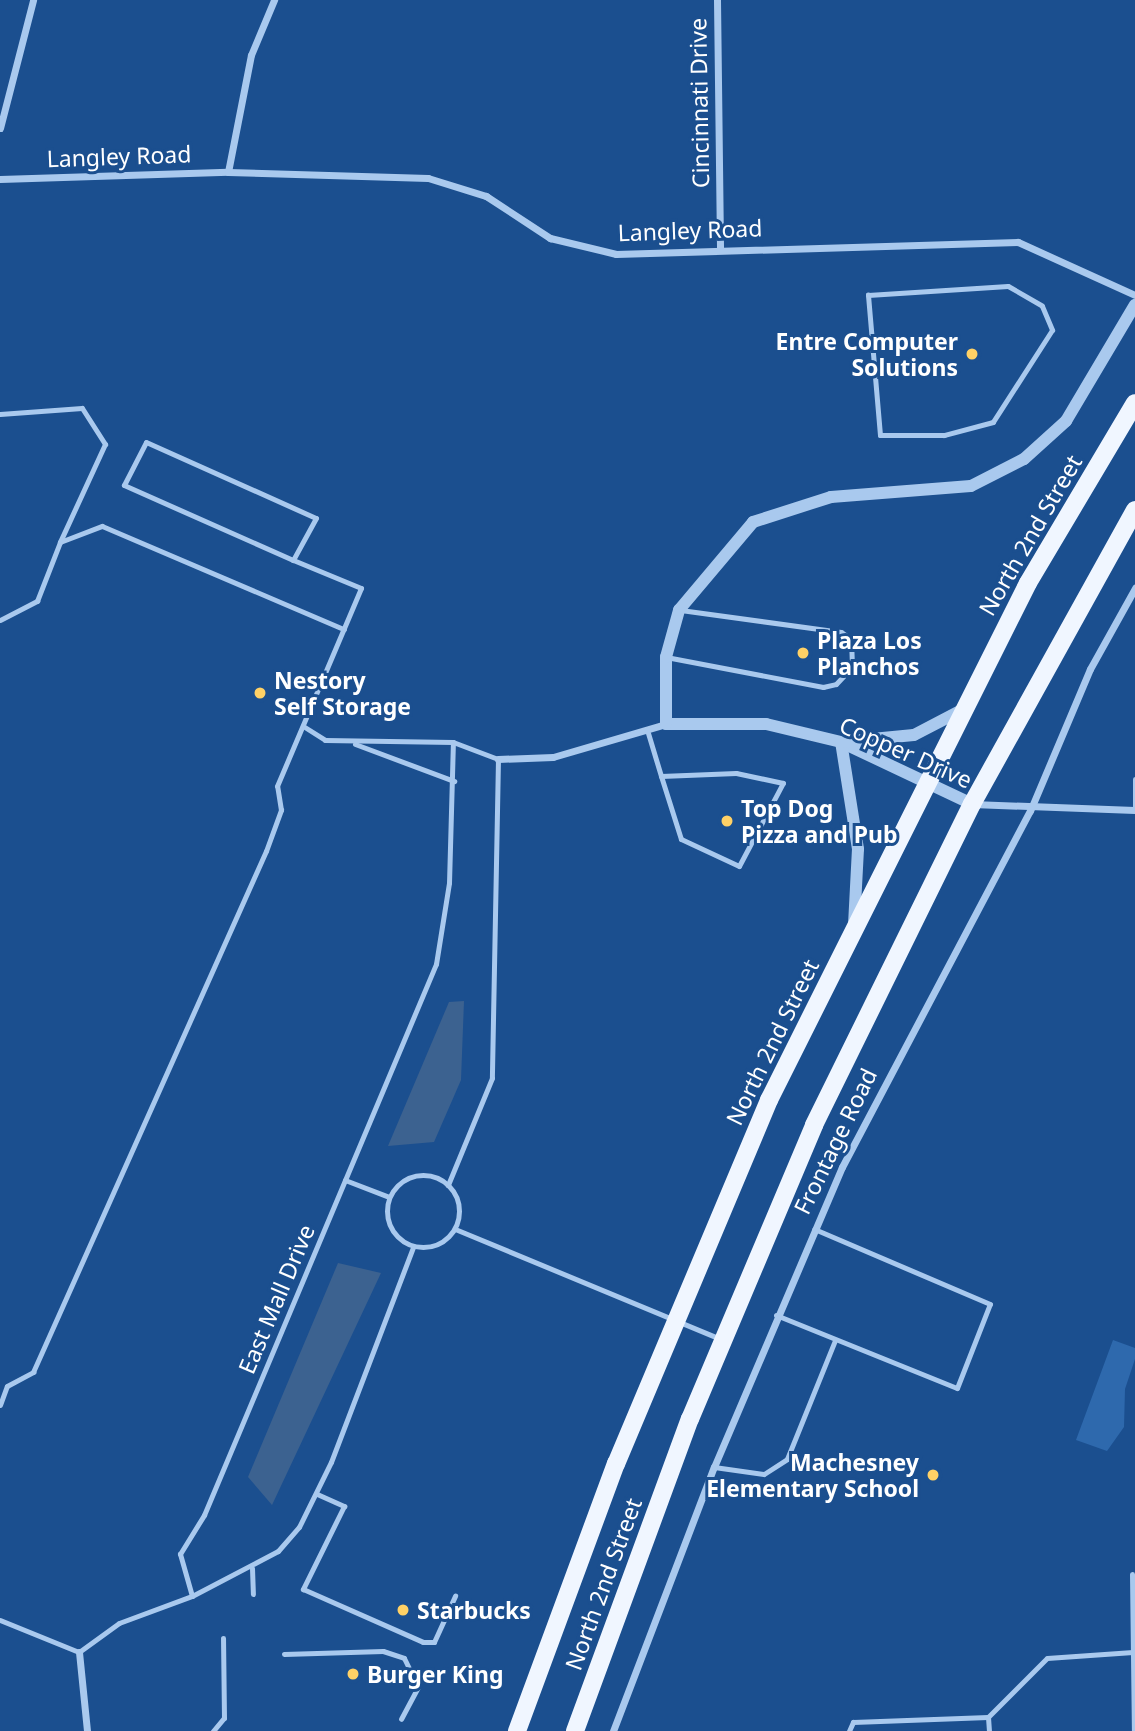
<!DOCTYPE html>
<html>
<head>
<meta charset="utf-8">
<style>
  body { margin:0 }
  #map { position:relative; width:1135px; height:1731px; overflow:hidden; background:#1b4f8f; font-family:"Noto Sans",sans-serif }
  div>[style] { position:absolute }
  .green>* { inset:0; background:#2e69ad }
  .water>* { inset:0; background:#3c6290 }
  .service>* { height:5px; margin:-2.5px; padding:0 2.5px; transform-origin:2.5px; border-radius:2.5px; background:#a9c9ee }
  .service>.ring { margin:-2.5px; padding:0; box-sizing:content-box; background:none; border:5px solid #a9c9ee; border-radius:50% }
  .minor>* { height:7px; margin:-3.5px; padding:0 3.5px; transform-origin:3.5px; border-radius:3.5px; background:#a9c9ee }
  .tertiary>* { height:12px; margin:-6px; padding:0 6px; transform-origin:6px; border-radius:6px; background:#a9c9ee }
  .primary>* { height:18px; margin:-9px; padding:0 9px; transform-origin:9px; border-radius:9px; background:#f0f6ff }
  .dots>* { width:19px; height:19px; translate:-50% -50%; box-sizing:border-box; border:4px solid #1b4f8f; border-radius:50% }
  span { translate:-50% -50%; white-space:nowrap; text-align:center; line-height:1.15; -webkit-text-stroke:6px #1b4f8f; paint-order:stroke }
  .street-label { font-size:23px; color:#fff }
  .poi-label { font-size:23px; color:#fff; font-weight:700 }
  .right { translate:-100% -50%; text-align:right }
  .left { translate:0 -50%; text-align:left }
</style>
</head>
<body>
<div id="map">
  <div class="green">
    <i style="clip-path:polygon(1113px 1340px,1135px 1348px,1135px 1359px,1125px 1389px,1124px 1427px,1107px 1451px,1076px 1440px)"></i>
  </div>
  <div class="water">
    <i style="clip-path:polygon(464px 1001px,461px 1080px,434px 1142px,388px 1146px,449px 1002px)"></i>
    <i style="clip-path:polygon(338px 1263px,381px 1273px,272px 1505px,248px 1477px)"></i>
  </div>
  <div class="service">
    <i style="left:1008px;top:286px;width:39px;rotate:30deg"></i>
    <i style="left:1042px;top:306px;width:26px;rotate:67deg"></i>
    <i style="left:1052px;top:330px;width:109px;rotate:122.7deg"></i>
    <i style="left:993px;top:422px;width:51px;rotate:165.1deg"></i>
    <i style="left:944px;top:435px;width:64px;rotate:180deg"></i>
    <i style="left:880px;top:435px;width:141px;rotate:-94.9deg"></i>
    <i style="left:868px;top:295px;width:140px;rotate:-3.7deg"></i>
    <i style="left:0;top:414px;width:82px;rotate:-4.2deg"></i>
    <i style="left:82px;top:408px;width:43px;rotate:57.4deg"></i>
    <i style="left:105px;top:444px;width:108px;rotate:114.7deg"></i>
    <i style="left:0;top:620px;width:42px;rotate:-27.2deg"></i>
    <i style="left:37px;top:601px;width:63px;rotate:-68.7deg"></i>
    <i style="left:60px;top:542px;width:45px;rotate:-20.9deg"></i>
    <i style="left:102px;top:526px;width:263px;rotate:23.1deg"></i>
    <i style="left:666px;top:657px;width:160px;rotate:10.8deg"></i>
    <i style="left:823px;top:687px;width:13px;rotate:-13deg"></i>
    <i style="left:836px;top:684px;width:23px;rotate:-47deg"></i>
    <i style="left:852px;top:667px;width:28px;rotate:-92deg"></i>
    <i style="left:851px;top:639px;width:12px;rotate:-145deg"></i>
    <i style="left:841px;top:632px;width:162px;rotate:-172.2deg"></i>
    <i style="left:303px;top:726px;width:26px;rotate:32deg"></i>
    <i style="left:325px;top:740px;width:128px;rotate:0.9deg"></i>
    <i style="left:453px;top:742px;width:48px;rotate:20.7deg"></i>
    <i style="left:498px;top:759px;width:319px;rotate:91.1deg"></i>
    <i style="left:492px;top:1078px;width:116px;rotate:112.4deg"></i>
    <i style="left:648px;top:733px;width:45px;rotate:73.2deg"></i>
    <i style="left:661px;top:776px;width:66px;rotate:72.4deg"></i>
    <i style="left:681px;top:839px;width:64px;rotate:25deg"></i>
    <i style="left:739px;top:866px;width:94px;rotate:-62.1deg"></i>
    <i style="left:783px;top:783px;width:48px;rotate:-168deg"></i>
    <i style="left:736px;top:773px;width:75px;rotate:177.7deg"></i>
    <i style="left:355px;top:744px;width:106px;rotate:20.5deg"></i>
    <i style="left:1135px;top:810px;width:31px;rotate:-90deg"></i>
    <i class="ring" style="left:387px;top:1175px;width:67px;height:67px"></i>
    <i style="left:345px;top:1180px;width:47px;rotate:21.1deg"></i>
    <i style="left:455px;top:1229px;width:287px;rotate:22.5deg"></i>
    <i style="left:776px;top:1315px;width:195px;rotate:22deg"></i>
    <i style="left:957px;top:1388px;width:90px;rotate:-68.6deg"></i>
    <i style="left:990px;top:1304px;width:191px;rotate:-156.9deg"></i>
    <i style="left:0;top:1405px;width:20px;rotate:-70deg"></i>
    <i style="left:7px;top:1386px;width:30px;rotate:-28deg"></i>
    <i style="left:33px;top:1372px;width:571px;rotate:-65.91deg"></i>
    <i style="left:266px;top:851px;width:44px;rotate:-69.9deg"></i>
    <i style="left:281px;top:810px;width:24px;rotate:-99deg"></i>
    <i style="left:277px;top:786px;width:215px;rotate:-67deg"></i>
    <i style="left:361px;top:588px;width:74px;rotate:-157.6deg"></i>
    <i style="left:293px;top:560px;width:185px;rotate:-156.1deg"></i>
    <i style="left:124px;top:485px;width:48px;rotate:-62.9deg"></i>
    <i style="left:146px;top:442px;width:186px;rotate:24.1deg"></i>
    <i style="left:316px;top:518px;width:48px;rotate:118.7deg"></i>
    <i style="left:714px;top:1467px;width:50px;rotate:8deg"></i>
    <i style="left:764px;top:1474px;width:27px;rotate:-33deg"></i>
    <i style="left:787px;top:1459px;width:128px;rotate:-68deg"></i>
    <i style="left:317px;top:1494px;width:30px;rotate:24deg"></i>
    <i style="left:344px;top:1506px;width:93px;rotate:116.3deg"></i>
    <i style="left:303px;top:1589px;width:131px;rotate:23.8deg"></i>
    <i style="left:423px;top:1642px;width:11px"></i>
    <i style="left:434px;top:1642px;width:51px;rotate:-65.5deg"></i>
    <i style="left:252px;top:1568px;width:26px;rotate:88deg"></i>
    <i style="left:1132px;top:1574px;width:157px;rotate:89.3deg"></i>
    <i style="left:192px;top:1596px;width:44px;rotate:-105.9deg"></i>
    <i style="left:180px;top:1554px;width:46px;rotate:-58.4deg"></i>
    <i style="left:204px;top:1515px;width:598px;rotate:-67.17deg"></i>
    <i style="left:436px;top:964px;width:82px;rotate:-80.9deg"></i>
    <i style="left:449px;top:883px;width:141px;rotate:-88.4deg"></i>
    <i style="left:0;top:1620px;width:85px;rotate:22.1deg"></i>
    <i style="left:79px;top:1652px;width:49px;rotate:-35.9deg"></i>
    <i style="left:119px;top:1623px;width:78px;rotate:-20.3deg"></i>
    <i style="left:192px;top:1596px;width:97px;rotate:-27.6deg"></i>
    <i style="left:278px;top:1551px;width:32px;rotate:-49deg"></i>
    <i style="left:299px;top:1527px;width:72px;rotate:-63.8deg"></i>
    <i style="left:331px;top:1462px;width:230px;rotate:-69.1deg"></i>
    <i style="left:284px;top:1654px;width:99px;rotate:-1.7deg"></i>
    <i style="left:383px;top:1651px;width:22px;rotate:18deg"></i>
    <i style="left:404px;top:1658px;width:32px;rotate:64deg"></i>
    <i style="left:418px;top:1687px;width:36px;rotate:118deg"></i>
    <i style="left:988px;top:1717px;width:14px;rotate:86deg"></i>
    <i style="left:213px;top:1731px;width:17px;rotate:-50deg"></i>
    <i style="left:224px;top:1718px;width:80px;rotate:-90.7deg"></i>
    <i style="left:849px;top:1731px;width:10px;rotate:-66deg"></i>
    <i style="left:853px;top:1722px;width:135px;rotate:-2.1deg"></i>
    <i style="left:988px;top:1717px;width:83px;rotate:-45deg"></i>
    <i style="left:1047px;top:1658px;width:86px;rotate:-4deg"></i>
  </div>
  <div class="minor">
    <i style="left:717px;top:0;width:248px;rotate:89.3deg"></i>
    <i style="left:0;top:128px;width:132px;rotate:-75.5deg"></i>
    <i style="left:228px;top:172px;width:119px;rotate:-78.9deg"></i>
    <i style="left:251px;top:55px;width:60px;rotate:-67.3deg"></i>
    <i style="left:0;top:179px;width:228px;rotate:-1.8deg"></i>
    <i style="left:228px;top:172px;width:200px;rotate:1.7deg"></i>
    <i style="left:428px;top:178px;width:61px;rotate:17.2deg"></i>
    <i style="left:486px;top:196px;width:77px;rotate:33.3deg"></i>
    <i style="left:550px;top:238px;width:68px;rotate:13.6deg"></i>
    <i style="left:616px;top:254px;width:402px;rotate:-1.7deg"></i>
    <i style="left:1018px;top:242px;width:128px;rotate:24.4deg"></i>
    <i style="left:498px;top:759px;width:55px;rotate:-2.1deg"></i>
    <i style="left:553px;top:757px;width:118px;rotate:-16.3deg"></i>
    <i style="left:972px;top:804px;width:163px;rotate:2.1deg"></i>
    <i style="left:79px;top:1652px;width:79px;rotate:84.2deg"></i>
    <i style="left:613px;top:1731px;width:283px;rotate:-69.1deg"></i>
    <i style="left:714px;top:1467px;width:326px;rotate:-66.9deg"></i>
    <i style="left:842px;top:1167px;width:403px;rotate:-62.2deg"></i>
    <i style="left:1030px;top:811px;width:154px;rotate:-67.1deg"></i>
    <i style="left:1090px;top:669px;width:93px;rotate:-60.9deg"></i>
  </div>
  <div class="tertiary">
    <i style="left:972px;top:804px;width:145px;rotate:-154.7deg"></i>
    <i style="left:841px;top:742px;width:77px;rotate:-166.5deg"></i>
    <i style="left:766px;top:724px;width:100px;rotate:180deg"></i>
    <i style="left:666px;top:724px;width:67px;rotate:-90deg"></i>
    <i style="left:666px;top:657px;width:49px;rotate:-74.5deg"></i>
    <i style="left:679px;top:610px;width:115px;rotate:-49.9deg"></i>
    <i style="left:753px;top:522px;width:82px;rotate:-17.8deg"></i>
    <i style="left:831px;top:497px;width:140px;rotate:-4.5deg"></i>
    <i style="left:971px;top:486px;width:59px;rotate:-27deg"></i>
    <i style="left:1024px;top:459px;width:57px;rotate:-42.1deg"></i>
    <i style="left:1066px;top:421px;width:135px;rotate:-59.3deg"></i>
    <i style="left:854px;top:925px;width:76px;rotate:-87deg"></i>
    <i style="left:858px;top:849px;width:108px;rotate:-99deg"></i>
    <i style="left:841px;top:742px;width:73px;rotate:-5.5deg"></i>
    <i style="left:914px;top:735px;width:56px;rotate:-27.5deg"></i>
  </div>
  <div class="primary">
    <i style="left:517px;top:1731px;width:285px;rotate:-69.7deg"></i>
    <i style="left:616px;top:1464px;width:395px;rotate:-67.2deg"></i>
    <i style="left:769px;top:1100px;width:578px;rotate:-63.39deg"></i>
    <i style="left:1028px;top:583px;width:209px;rotate:-59.3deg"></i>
    <i style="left:575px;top:1731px;width:333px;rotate:-69.8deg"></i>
    <i style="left:690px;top:1419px;width:319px;rotate:-67.1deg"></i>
    <i style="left:814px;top:1125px;width:358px;rotate:-63.8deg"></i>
    <i style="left:972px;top:804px;width:336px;rotate:-61deg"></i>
  </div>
  <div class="dots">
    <i style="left:972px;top:354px;background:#ffd166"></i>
    <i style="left:803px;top:653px;background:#ffd166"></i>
    <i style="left:260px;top:693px;background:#ffd166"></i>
    <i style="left:727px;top:821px;background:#ffd166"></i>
    <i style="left:933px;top:1475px;background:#ffd166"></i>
    <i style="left:403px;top:1610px;background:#ffd166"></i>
    <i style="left:353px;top:1674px;background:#ffd166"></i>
  </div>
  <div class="street-label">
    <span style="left:699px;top:103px;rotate:-91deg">Cincinnati Drive</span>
    <span style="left:119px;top:156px;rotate:-2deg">Langley Road</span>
    <span style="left:690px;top:230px;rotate:-2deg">Langley Road</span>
    <span style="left:1030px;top:535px;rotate:-60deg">North 2nd Street</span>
    <span style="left:906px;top:752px;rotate:24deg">Copper Drive</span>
    <span style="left:772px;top:1042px;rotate:-64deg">North 2nd Street</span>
    <span style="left:835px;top:1141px;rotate:-64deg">Frontage Road</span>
    <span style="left:276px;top:1299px;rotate:-67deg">East Mall Drive</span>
    <span style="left:603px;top:1584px;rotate:-70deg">North 2nd Street</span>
  </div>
  <div class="poi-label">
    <span class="right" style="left:958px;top:354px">Entre Computer<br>Solutions</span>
    <span class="left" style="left:817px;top:653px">Plaza Los<br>Planchos</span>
    <span class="left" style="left:274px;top:693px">Nestory<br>Self Storage</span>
    <span class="left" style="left:741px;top:821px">Top Dog<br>Pizza and Pub</span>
    <span class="right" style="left:919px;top:1475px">Machesney<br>Elementary School</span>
    <span class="left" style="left:417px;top:1610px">Starbucks</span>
    <span class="left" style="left:367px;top:1674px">Burger King</span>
  </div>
</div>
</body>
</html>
